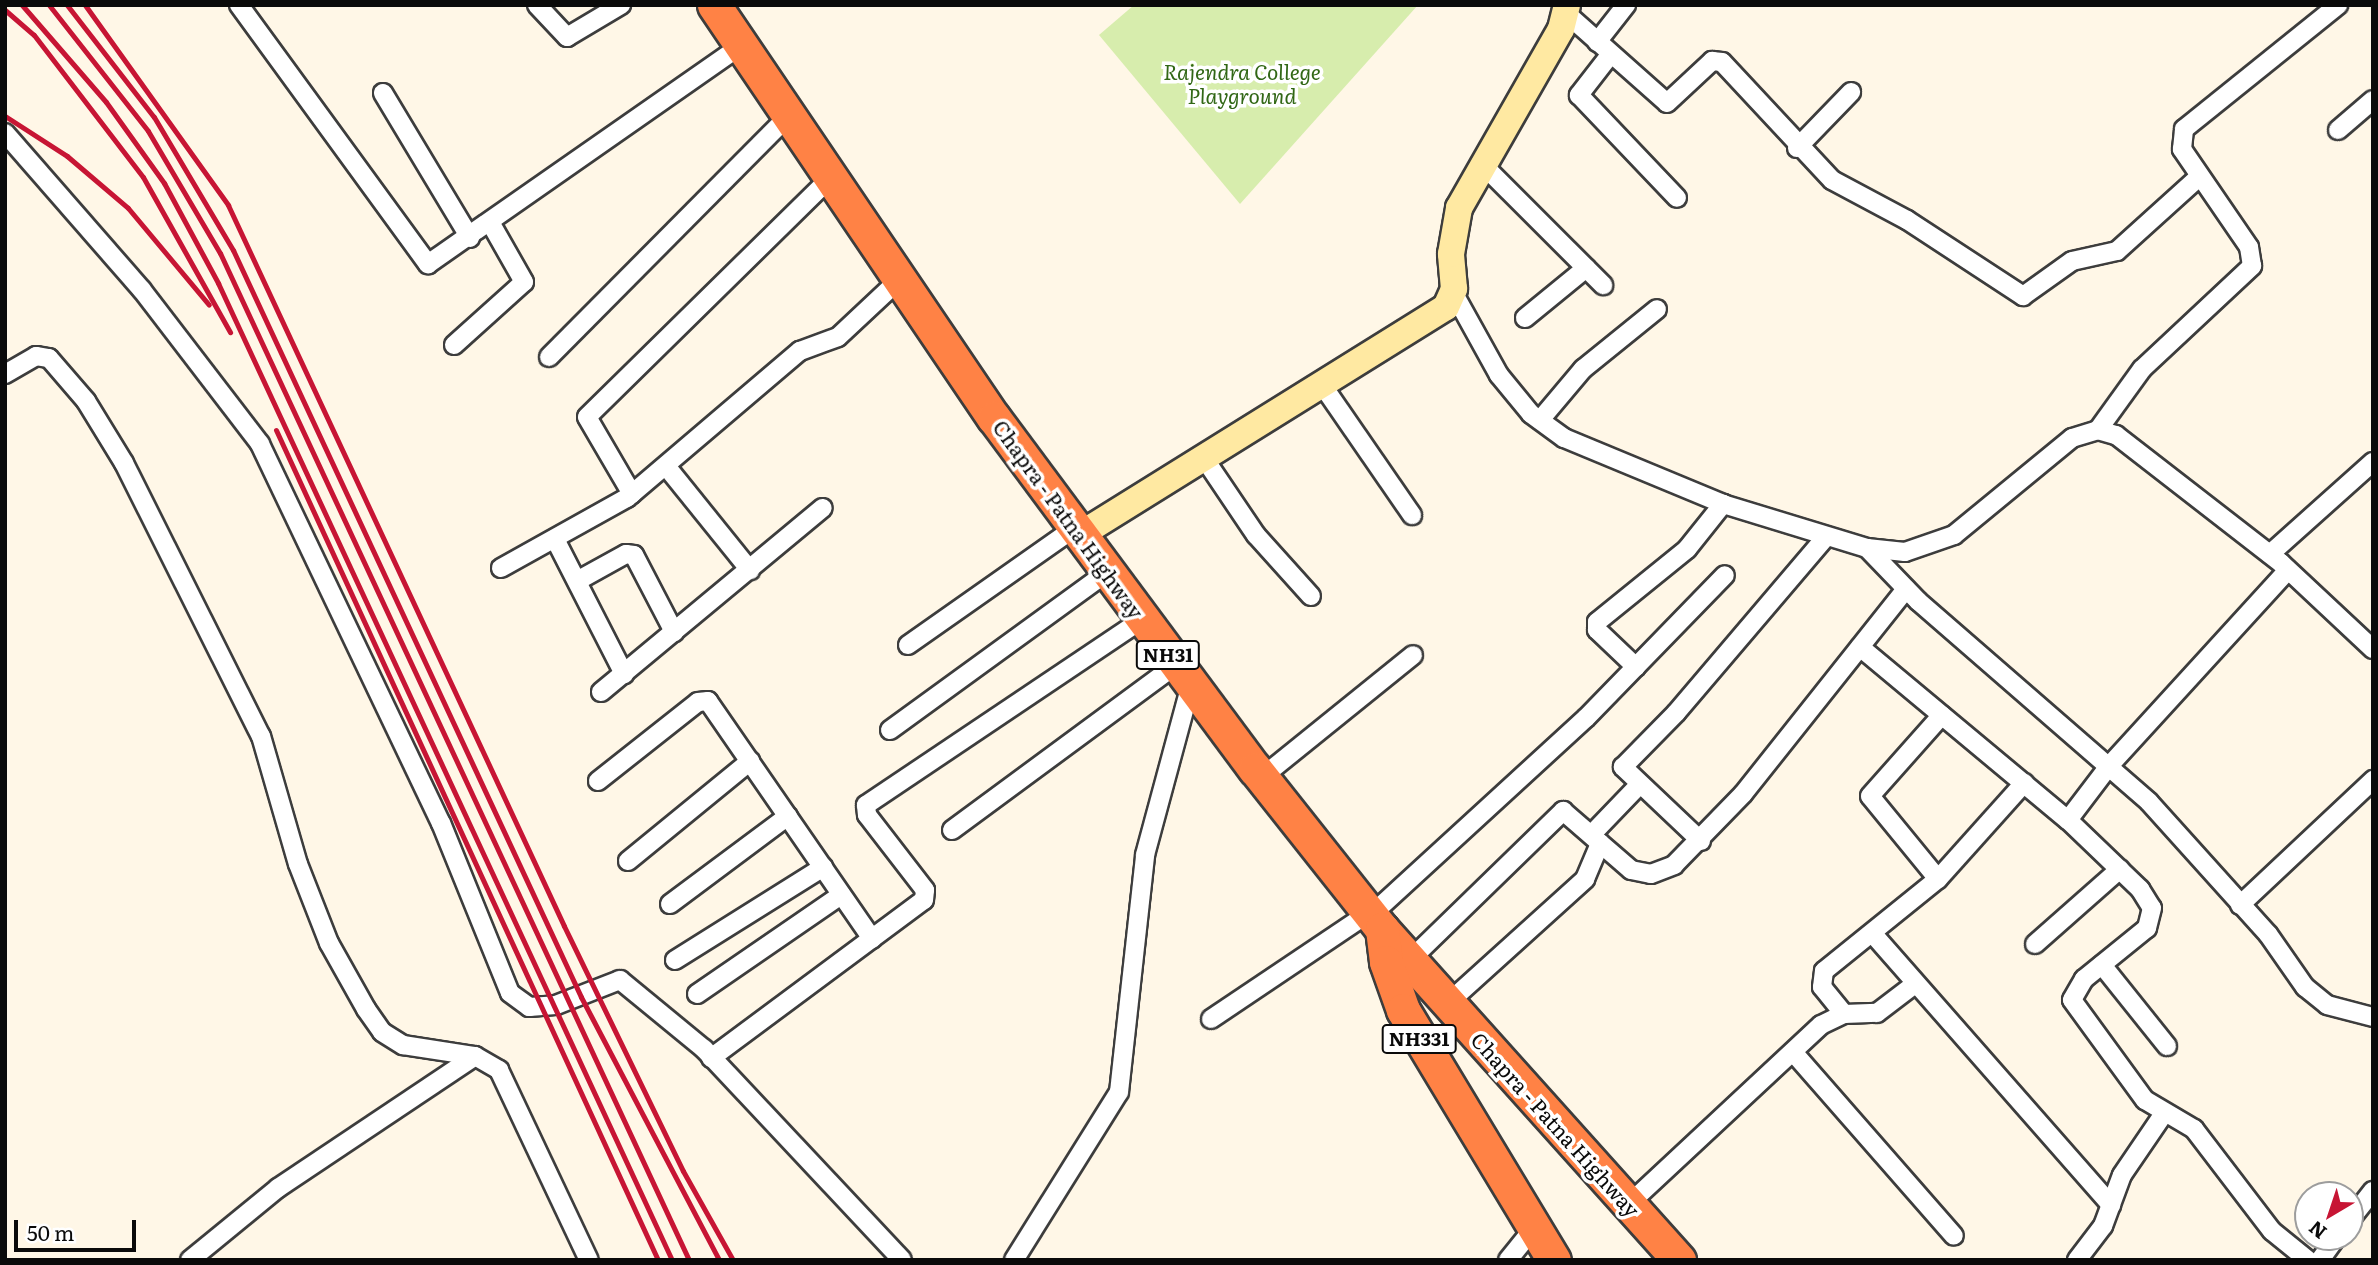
<!DOCTYPE html>
<html>
<head>
<meta charset="utf-8">
<style>
  body { margin:0 }
  #map { position:relative; width:2378px; height:1265px; overflow:hidden; background:#fff7e7; font-family:Literata,serif }
  div>[style] { position:absolute }
  .green>* { inset:0; background:#d7edad }
  .roads { filter:drop-shadow(2px 0 #3d3d3d) drop-shadow(-2px 0 #3d3d3d) drop-shadow(0 2px #3d3d3d) drop-shadow(0 -2px #3d3d3d) }
  .street>* { height:18px; margin:-9px; padding:0 9px; transform-origin:9px; border-radius:9px; background:#fff }
  .secondary>* { height:26px; margin:-13px; padding:0 13px; transform-origin:13px; border-radius:13px; background:#ffe9a2 }
  .highway>* { height:33px; margin:-16.5px; padding:0 16.5px; transform-origin:16.5px; border-radius:16.5px; background:#ff8245 }
  .rail>* { height:5px; margin:-2.5px; padding:0 2.5px; transform-origin:2.5px; border-radius:2.5px; background:#c71534 }
  span { translate:-50% -50%; white-space:nowrap; text-align:center; line-height:1.15; -webkit-text-stroke:7px #fff; paint-order:stroke }
  .shield-label span { padding:2px 5px; background:#fff; border:2px solid; border-radius:5px; -webkit-text-stroke-width:0 }
  .shield-label { font-size:19px; color:#0a0a0a; font-weight:700 }
  .park-label { font-size:21px; color:#316715; font-style:italic }
  .street-label { font-size:21px; color:#0a0a0a }
  .frame { position:absolute; inset:0; border:7px solid #0a0a0a; pointer-events:none }
  .north { position:absolute; left:2294px; top:1181px; width:70px; height:70px; box-sizing:border-box; background:#fff; border:2px solid #9d9d9d; border-radius:50%; rotate:219deg; font-size:19px; font-weight:700; line-height:28px; text-align:center; color:#0a0a0a }
  .north::after { content:''; display:block; margin:auto; width:24px; height:32px; background:#c71534; clip-path:polygon(50% 0,100% 100%,50% 72%,0 100%) }
  .scale { position:absolute; left:14px; top:1220px; width:122px; height:32px; box-sizing:border-box; border:4px solid #0a0a0a; border-top:0; padding-left:9px; font-size:21px; line-height:24px; white-space:nowrap; color:#0a0a0a; -webkit-text-stroke:5px #fff; paint-order:stroke }
</style>
</head>
<body>
<div id="map">
  <div class="green">
    <i style="clip-path:polygon(1134px 5px,1418px 5px,1240px 204px,1099px 35px)"></i>
  </div>
  <div class="roads">
    <div class="street">
      <i style="left:239px;top:5px;width:321px;rotate:53.9deg"></i>
      <i style="left:428px;top:264px;width:384px;rotate:-34.9deg"></i>
      <i style="left:537px;top:5px;width:44px;rotate:46.8deg"></i>
      <i style="left:567px;top:37px;width:63px;rotate:-30.7deg"></i>
      <i style="left:1568px;top:15px;width:132px;rotate:41.6deg"></i>
      <i style="left:1667px;top:103px;width:62px;rotate:-43deg"></i>
      <i style="left:1712px;top:61px;width:10px;rotate:6deg"></i>
      <i style="left:1722px;top:62px;width:161px;rotate:47deg"></i>
      <i style="left:1832px;top:180px;width:85px;rotate:28.1deg"></i>
      <i style="left:1907px;top:220px;width:139px;rotate:33.2deg"></i>
      <i style="left:2023px;top:296px;width:60px;rotate:-35.5deg"></i>
      <i style="left:2072px;top:261px;width:46px;rotate:-12.5deg"></i>
      <i style="left:2117px;top:251px;width:110px;rotate:-42.1deg"></i>
      <i style="left:1597px;top:42px;width:47px;rotate:-51.9deg"></i>
      <i style="left:1610px;top:55px;width:51px;rotate:127.8deg"></i>
      <i style="left:1579px;top:95px;width:142px;rotate:46.4deg"></i>
      <i style="left:383px;top:93px;width:169px;rotate:59deg"></i>
      <i style="left:2338px;top:130px;width:46px;rotate:-40.6deg"></i>
      <i style="left:5px;top:133px;width:208px;rotate:48.9deg"></i>
      <i style="left:142px;top:290px;width:194px;rotate:52.5deg"></i>
      <i style="left:260px;top:444px;width:420px;rotate:64.5deg"></i>
      <i style="left:441px;top:823px;width:183px;rotate:67.9deg"></i>
      <i style="left:510px;top:993px;width:24px;rotate:36deg"></i>
      <i style="left:529px;top:1007px;width:27px;rotate:-4deg"></i>
      <i style="left:556px;top:1005px;width:69px;rotate:-21.3deg"></i>
      <i style="left:620px;top:980px;width:109px;rotate:39.4deg"></i>
      <i style="left:704px;top:1049px;width:289px;rotate:46.8deg"></i>
      <i style="left:1797px;top:148px;width:78px;rotate:-46deg"></i>
      <i style="left:1481px;top:163px;width:173px;rotate:45deg"></i>
      <i style="left:1453px;top:292px;width:95px;rotate:61deg"></i>
      <i style="left:1499px;top:375px;width:50px;rotate:50.6deg"></i>
      <i style="left:1531px;top:414px;width:41px;rotate:36deg"></i>
      <i style="left:1564px;top:438px;width:172px;rotate:22.5deg"></i>
      <i style="left:1723px;top:504px;width:151px;rotate:17deg"></i>
      <i style="left:1867px;top:548px;width:38px;rotate:6deg"></i>
      <i style="left:1905px;top:552px;width:52px;rotate:-19.1deg"></i>
      <i style="left:1954px;top:535px;width:153px;rotate:-39.4deg"></i>
      <i style="left:2072px;top:438px;width:27px;rotate:-17deg"></i>
      <i style="left:2098px;top:430px;width:19px;rotate:16deg"></i>
      <i style="left:2116px;top:435px;width:209px;rotate:37.8deg"></i>
      <i style="left:2281px;top:563px;width:126px;rotate:43.1deg"></i>
      <i style="left:1525px;top:318px;width:79px;rotate:-39.3deg"></i>
      <i style="left:454px;top:345px;width:94px;rotate:-42deg"></i>
      <i style="left:524px;top:282px;width:67px;rotate:-119.6deg"></i>
      <i style="left:549px;top:357px;width:344px;rotate:-45.2deg"></i>
      <i style="left:5px;top:374px;width:36px;rotate:-30deg"></i>
      <i style="left:36px;top:356px;width:13px;rotate:9deg"></i>
      <i style="left:49px;top:358px;width:57px;rotate:49.3deg"></i>
      <i style="left:86px;top:401px;width:73px;rotate:58.5deg"></i>
      <i style="left:124px;top:463px;width:305px;rotate:63.4deg"></i>
      <i style="left:261px;top:736px;width:133px;rotate:73.9deg"></i>
      <i style="left:298px;top:864px;width:85px;rotate:68.6deg"></i>
      <i style="left:329px;top:943px;width:76px;rotate:60.7deg"></i>
      <i style="left:366px;top:1009px;width:28px;rotate:55deg"></i>
      <i style="left:382px;top:1032px;width:25px;rotate:32deg"></i>
      <i style="left:403px;top:1045px;width:73px;rotate:8.7deg"></i>
      <i style="left:475px;top:1056px;width:28px;rotate:30deg"></i>
      <i style="left:499px;top:1070px;width:210px;rotate:64.7deg"></i>
      <i style="left:1323px;top:386px;width:157px;rotate:55.4deg"></i>
      <i style="left:1540px;top:420px;width:67px;rotate:-49.9deg"></i>
      <i style="left:1583px;top:369px;width:95px;rotate:-39deg"></i>
      <i style="left:2098px;top:430px;width:75px;rotate:-54.2deg"></i>
      <i style="left:2142px;top:369px;width:151px;rotate:-43.1deg"></i>
      <i style="left:2252px;top:266px;width:19px;rotate:-99deg"></i>
      <i style="left:2249px;top:247px;width:119px;rotate:-124.4deg"></i>
      <i style="left:2182px;top:149px;width:20px;rotate:-84deg"></i>
      <i style="left:2184px;top:129px;width:198px;rotate:-38.8deg"></i>
      <i style="left:1204px;top:458px;width:93px;rotate:56deg"></i>
      <i style="left:1256px;top:535px;width:82px;rotate:48deg"></i>
      <i style="left:666px;top:466px;width:134px;rotate:51.1deg"></i>
      <i style="left:632px;top:494px;width:89px;rotate:-120.3deg"></i>
      <i style="left:587px;top:417px;width:344px;rotate:-44.5deg"></i>
      <i style="left:555px;top:539px;width:152px;rotate:62.9deg"></i>
      <i style="left:1867px;top:548px;width:74px;rotate:46.1deg"></i>
      <i style="left:1918px;top:601px;width:306px;rotate:41deg"></i>
      <i style="left:2149px;top:802px;width:178px;rotate:48deg"></i>
      <i style="left:2268px;top:934px;width:65px;rotate:55.1deg"></i>
      <i style="left:2305px;top:987px;width:28px;rotate:39deg"></i>
      <i style="left:2327px;top:1005px;width:48px;rotate:14.6deg"></i>
      <i style="left:2270px;top:554px;width:138px;rotate:-41.8deg"></i>
      <i style="left:501px;top:568px;width:144px;rotate:-29.1deg"></i>
      <i style="left:627px;top:498px;width:227px;rotate:-40.4deg"></i>
      <i style="left:800px;top:351px;width:40px;rotate:-20.2deg"></i>
      <i style="left:838px;top:337px;width:85px;rotate:-43.1deg"></i>
      <i style="left:577px;top:581px;width:56px;rotate:-28.9deg"></i>
      <i style="left:626px;top:554px;width:8px;rotate:7deg"></i>
      <i style="left:634px;top:555px;width:87px;rotate:62.5deg"></i>
      <i style="left:908px;top:645px;width:202px;rotate:-35.1deg"></i>
      <i style="left:1860px;top:647px;width:271px;rotate:39.8deg"></i>
      <i style="left:2068px;top:820px;width:100px;rotate:43.8deg"></i>
      <i style="left:2140px;top:889px;width:22px;rotate:58deg"></i>
      <i style="left:2152px;top:908px;width:21px;rotate:104deg"></i>
      <i style="left:2147px;top:928px;width:81px;rotate:141deg"></i>
      <i style="left:2084px;top:979px;width:24px;rotate:120deg"></i>
      <i style="left:2072px;top:1000px;width:124px;rotate:53.9deg"></i>
      <i style="left:2145px;top:1100px;width:57px;rotate:30.6deg"></i>
      <i style="left:2194px;top:1129px;width:128px;rotate:52.6deg"></i>
      <i style="left:2272px;top:1231px;width:46px;rotate:38.9deg"></i>
      <i style="left:1636px;top:667px;width:54px;rotate:-136.5deg"></i>
      <i style="left:1597px;top:630px;width:8px;rotate:-90deg"></i>
      <i style="left:1597px;top:622px;width:116px;rotate:-39deg"></i>
      <i style="left:1687px;top:549px;width:58px;rotate:-51.3deg"></i>
      <i style="left:601px;top:692px;width:288px;rotate:-39.7deg"></i>
      <i style="left:890px;top:730px;width:267px;rotate:-36deg"></i>
      <i style="left:1262px;top:777px;width:194px;rotate:-38.9deg"></i>
      <i style="left:598px;top:781px;width:127px;rotate:-38.3deg"></i>
      <i style="left:698px;top:702px;width:10px;rotate:-6deg"></i>
      <i style="left:708px;top:701px;width:289px;rotate:55.4deg"></i>
      <i style="left:2068px;top:820px;width:68px;rotate:-52.8deg"></i>
      <i style="left:2109px;top:766px;width:265px;rotate:-47.6deg"></i>
      <i style="left:952px;top:830px;width:278px;rotate:-36.4deg"></i>
      <i style="left:1592px;top:834px;width:68px;rotate:-46.2deg"></i>
      <i style="left:1701px;top:841px;width:108px;rotate:-136.5deg"></i>
      <i style="left:1623px;top:767px;width:76px;rotate:-45.5deg"></i>
      <i style="left:1676px;top:713px;width:230px;rotate:-49.6deg"></i>
      <i style="left:628px;top:861px;width:158px;rotate:-39.3deg"></i>
      <i style="left:1938px;top:879px;width:107px;rotate:-129.3deg"></i>
      <i style="left:1870px;top:796px;width:108px;rotate:-48.4deg"></i>
      <i style="left:670px;top:904px;width:147px;rotate:-36.7deg"></i>
      <i style="left:2240px;top:905px;width:183px;rotate:-43.2deg"></i>
      <i style="left:1371px;top:915px;width:292px;rotate:-42.5deg"></i>
      <i style="left:1586px;top:718px;width:199px;rotate:-45.8deg"></i>
      <i style="left:1873px;top:934px;width:361px;rotate:48.7deg"></i>
      <i style="left:2035px;top:944px;width:113px;rotate:-41.4deg"></i>
      <i style="left:675px;top:960px;width:175px;rotate:-32.1deg"></i>
      <i style="left:1410px;top:960px;width:214px;rotate:-44.2deg"></i>
      <i style="left:1563px;top:811px;width:90px;rotate:40.9deg"></i>
      <i style="left:1631px;top:870px;width:20px;rotate:11deg"></i>
      <i style="left:1651px;top:874px;width:25px;rotate:-21deg"></i>
      <i style="left:1674px;top:865px;width:99px;rotate:-45.8deg"></i>
      <i style="left:1743px;top:794px;width:262px;rotate:-51.5deg"></i>
      <i style="left:2102px;top:965px;width:104px;rotate:51.3deg"></i>
      <i style="left:697px;top:994px;width:175px;rotate:-34.5deg"></i>
      <i style="left:1448px;top:1003px;width:185px;rotate:-42.1deg"></i>
      <i style="left:1585px;top:879px;width:39px;rotate:-67deg"></i>
      <i style="left:1844px;top:1014px;width:35px;rotate:-129deg"></i>
      <i style="left:1822px;top:987px;width:16px;rotate:-83deg"></i>
      <i style="left:1824px;top:971px;width:146px;rotate:-38.9deg"></i>
      <i style="left:1938px;top:879px;width:129px;rotate:-48.1deg"></i>
      <i style="left:1211px;top:1019px;width:192px;rotate:-33.9deg"></i>
      <i style="left:1793px;top:1052px;width:244px;rotate:48.8deg"></i>
      <i style="left:711px;top:1058px;width:265px;rotate:-36.6deg"></i>
      <i style="left:924px;top:900px;width:10px;rotate:-84deg"></i>
      <i style="left:925px;top:890px;width:95px;rotate:-127.7deg"></i>
      <i style="left:867px;top:815px;width:10px;rotate:-96deg"></i>
      <i style="left:866px;top:805px;width:331px;rotate:-33.9deg"></i>
      <i style="left:1629px;top:1204px;width:262px;rotate:-43deg"></i>
      <i style="left:1821px;top:1025px;width:25px;rotate:-26deg"></i>
      <i style="left:1844px;top:1014px;width:33px;rotate:-2deg"></i>
      <i style="left:1877px;top:1013px;width:48px;rotate:-37.3deg"></i>
      <i style="left:2350px;top:1220px;width:37px;rotate:-52deg"></i>
      <i style="left:190px;top:1260px;width:114px;rotate:-39.3deg"></i>
      <i style="left:278px;top:1188px;width:237px;rotate:-33.8deg"></i>
      <i style="left:1014px;top:1260px;width:198px;rotate:-58deg"></i>
      <i style="left:1119px;top:1092px;width:238px;rotate:-83.7deg"></i>
      <i style="left:1145px;top:855px;width:176px;rotate:-74.9deg"></i>
      <i style="left:1508px;top:1260px;width:32px;rotate:-51deg"></i>
      <i style="left:2077px;top:1260px;width:43px;rotate:-52.6deg"></i>
      <i style="left:2103px;top:1226px;width:54px;rotate:-69.6deg"></i>
      <i style="left:2122px;top:1175px;width:73px;rotate:-55.7deg"></i>
      <i style="left:2320px;top:1260px;width:29px;rotate:-54deg"></i>
    </div>
    <div class="secondary">
      <i style="left:1078px;top:536px;width:433px;rotate:-31.9deg"></i>
      <i style="left:1446px;top:307px;width:20px;rotate:-66deg"></i>
      <i style="left:1454px;top:289px;width:35px;rotate:-95deg"></i>
      <i style="left:1451px;top:254px;width:47px;rotate:-80.1deg"></i>
      <i style="left:1459px;top:208px;width:206px;rotate:-60.3deg"></i>
      <i style="left:1561px;top:29px;width:25px;rotate:-76deg"></i>
    </div>
    <div class="highway">
      <i style="left:714px;top:5px;width:499px;rotate:55.9deg"></i>
      <i style="left:994px;top:418px;width:437px;rotate:53.4deg"></i>
      <i style="left:1255px;top:769px;width:204px;rotate:51.6deg"></i>
      <i style="left:1382px;top:929px;width:445px;rotate:48.1deg"></i>
      <i style="left:1382px;top:929px;width:33px;rotate:83deg"></i>
      <i style="left:1386px;top:962px;width:51px;rotate:70.5deg"></i>
      <i style="left:1403px;top:1010px;width:292px;rotate:58.9deg"></i>
    </div>
  </div>
  <div class="rail">
    <i style="left:22px;top:5px;width:128px;rotate:49.1deg"></i>
    <i style="left:106px;top:102px;width:100px;rotate:54.4deg"></i>
    <i style="left:164px;top:183px;width:114px;rotate:61.6deg"></i>
    <i style="left:218px;top:283px;width:1077px;rotate:65.08deg"></i>
    <i style="left:49px;top:5px;width:160px;rotate:51.8deg"></i>
    <i style="left:148px;top:131px;width:142px;rotate:59.5deg"></i>
    <i style="left:220px;top:253px;width:1111px;rotate:65.03deg"></i>
    <i style="left:67px;top:5px;width:142px;rotate:52.2deg"></i>
    <i style="left:154px;top:117px;width:155px;rotate:59.3deg"></i>
    <i style="left:233px;top:250px;width:824px;rotate:65.02deg"></i>
    <i style="left:581px;top:997px;width:297px;rotate:62.3deg"></i>
    <i style="left:85px;top:5px;width:246px;rotate:54.4deg"></i>
    <i style="left:228px;top:205px;width:795px;rotate:65.01deg"></i>
    <i style="left:564px;top:926px;width:272px;rotate:64.1deg"></i>
    <i style="left:683px;top:1171px;width:102px;rotate:60.7deg"></i>
    <i style="left:5px;top:10px;width:38px;rotate:41deg"></i>
    <i style="left:34px;top:35px;width:179px;rotate:52.5deg"></i>
    <i style="left:143px;top:177px;width:178px;rotate:60.7deg"></i>
    <i style="left:5px;top:116px;width:74px;rotate:32.8deg"></i>
    <i style="left:67px;top:156px;width:80px;rotate:40.4deg"></i>
    <i style="left:128px;top:208px;width:126px;rotate:50.1deg"></i>
    <i style="left:276px;top:430px;width:914px;rotate:65.29deg"></i>
  </div>
  <div class="shield-label">
    <span style="left:1168px;top:655px">NH31</span>
    <span style="left:1419px;top:1039px">NH331</span>
  </div>
  <div class="park-label">
    <span style="left:1242px;top:83px">Rajendra College<br>Playground</span>
  </div>
  <div class="street-label">
    <span style="left:1069px;top:519px;rotate:54deg">Chapra - Patna Highway</span>
    <span style="left:1556px;top:1124px;rotate:48deg">Chapra - Patna Highway</span>
  </div>
  <div class="frame"></div>
  <div class="north">N</div>
  <div class="scale">50 m</div>
</div>
</body>
</html>
